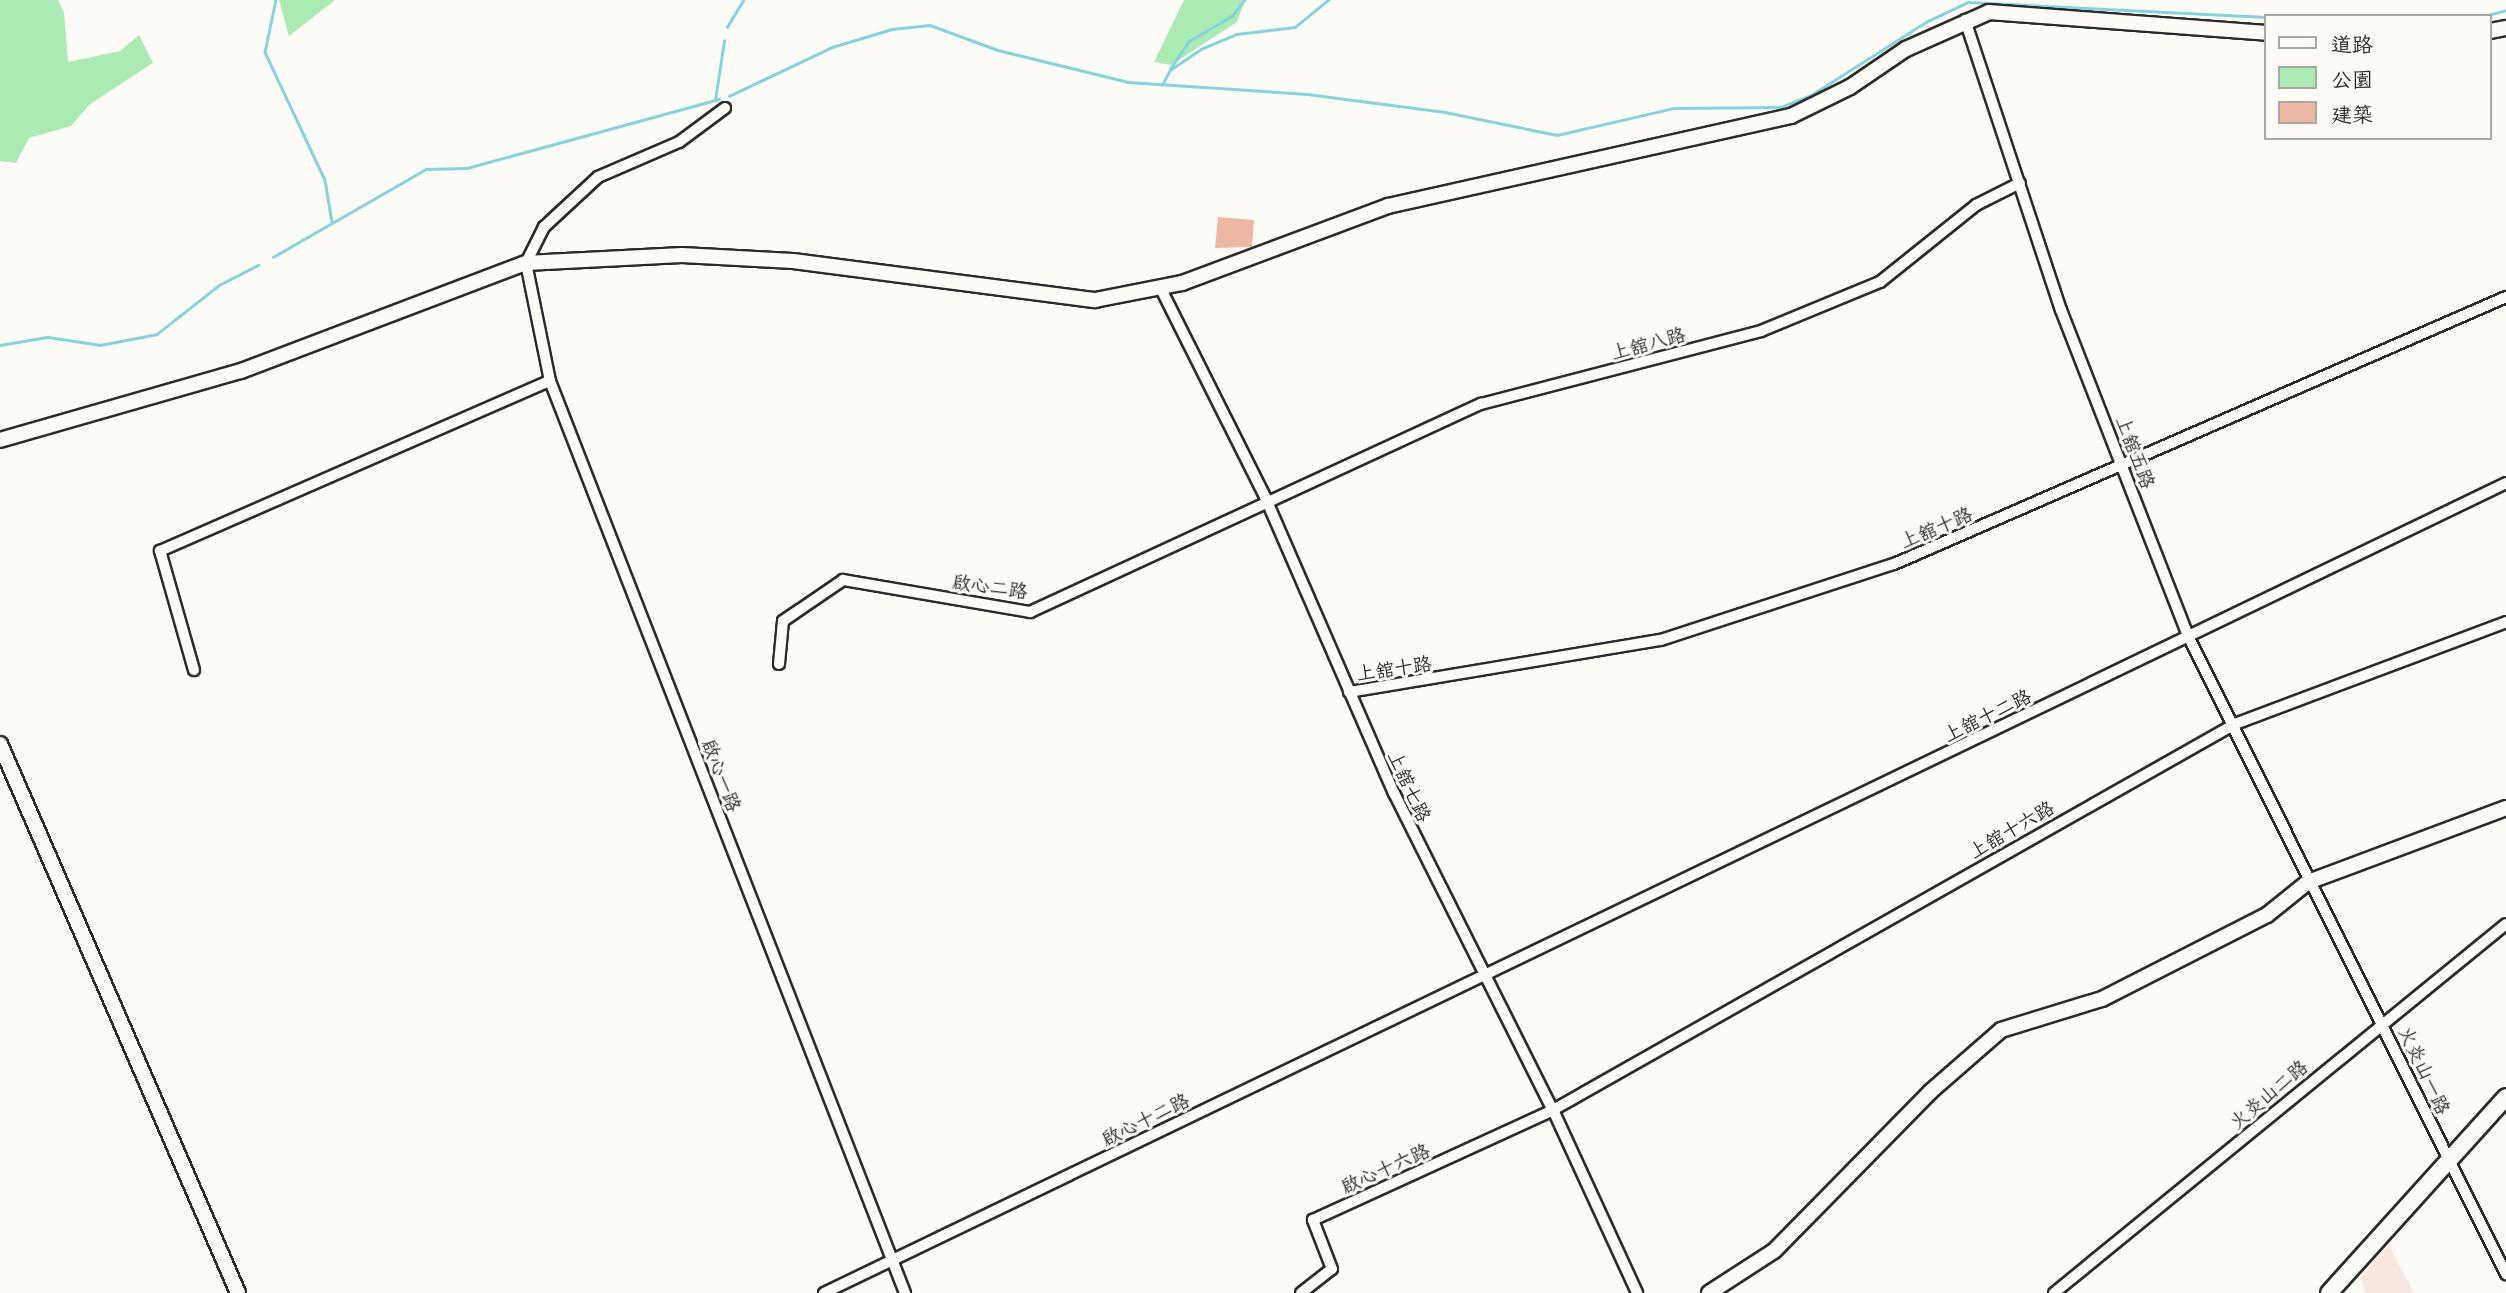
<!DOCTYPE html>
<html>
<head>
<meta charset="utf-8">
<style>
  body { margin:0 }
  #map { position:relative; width:2506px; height:1293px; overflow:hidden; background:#fdfcf7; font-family:"Playpen Sans","LXGW WenKai TC",sans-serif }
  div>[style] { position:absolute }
  .built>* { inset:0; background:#f8e7de }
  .green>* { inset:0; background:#aaebb4 }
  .stream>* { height:2.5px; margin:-1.25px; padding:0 1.25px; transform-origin:1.25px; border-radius:1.25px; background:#84d4e0 }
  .building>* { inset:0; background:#eeb7a3 }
  .roads { filter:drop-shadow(2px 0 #2b2b2b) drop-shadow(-2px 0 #2b2b2b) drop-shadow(0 2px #2b2b2b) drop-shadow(0 -2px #2b2b2b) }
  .minor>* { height:10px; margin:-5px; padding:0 5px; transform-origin:5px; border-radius:5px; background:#fdfcf7 }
  .tertiary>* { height:14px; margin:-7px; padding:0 7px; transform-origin:7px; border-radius:7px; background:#fdfcf7 }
  .secondary>* { height:16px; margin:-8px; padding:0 8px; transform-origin:8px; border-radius:8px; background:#fdfcf7 }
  span { translate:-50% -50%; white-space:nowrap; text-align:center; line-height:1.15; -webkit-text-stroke:6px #fdfcf7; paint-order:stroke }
  .street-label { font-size:19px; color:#2b2b2b }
  .legend { position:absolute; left:2264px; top:14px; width:228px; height:126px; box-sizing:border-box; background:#fdfcf7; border:2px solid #a9a8a5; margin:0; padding:9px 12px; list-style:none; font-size:21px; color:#2b2b2b }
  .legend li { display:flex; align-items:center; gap:14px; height:35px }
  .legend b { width:35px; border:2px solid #a9a8a5 }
</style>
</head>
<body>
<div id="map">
  <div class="built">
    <i style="clip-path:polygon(2389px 1245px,2414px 1293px,2366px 1293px,2360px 1278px)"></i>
  </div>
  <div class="green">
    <i style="clip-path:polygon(0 0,58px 0,64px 12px,68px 62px,120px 51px,139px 35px,153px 63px,90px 104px,71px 126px,29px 138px,16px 163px,0 161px)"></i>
    <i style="clip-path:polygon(279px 0,335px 0,289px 36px)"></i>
    <i style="clip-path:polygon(1184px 0,1245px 0,1237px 22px,1171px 65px,1154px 62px)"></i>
  </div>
  <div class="stream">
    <i style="left:276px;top:0;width:53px;rotate:101.9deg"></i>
    <i style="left:265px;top:52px;width:141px;rotate:64.9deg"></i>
    <i style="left:325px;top:180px;width:43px;rotate:80.5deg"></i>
    <i style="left:2484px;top:16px;width:23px;rotate:-15deg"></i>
    <i style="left:727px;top:27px;width:31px;rotate:-59deg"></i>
    <i style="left:1170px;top:69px;width:34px;rotate:-56deg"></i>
    <i style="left:1189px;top:41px;width:50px;rotate:-30.2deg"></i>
    <i style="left:1232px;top:16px;width:20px;rotate:-53deg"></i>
    <i style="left:1162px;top:85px;width:17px;rotate:-62deg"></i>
    <i style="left:1170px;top:70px;width:37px;rotate:-34deg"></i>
    <i style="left:1201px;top:49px;width:39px;rotate:-23deg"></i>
    <i style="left:1237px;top:34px;width:58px;rotate:-6.9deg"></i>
    <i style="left:1295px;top:27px;width:43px;rotate:-39.3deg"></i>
    <i style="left:729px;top:96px;width:114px;rotate:-25.4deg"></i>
    <i style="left:832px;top:47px;width:63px;rotate:-16.7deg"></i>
    <i style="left:892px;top:29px;width:38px;rotate:-6deg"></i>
    <i style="left:930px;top:25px;width:72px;rotate:20.2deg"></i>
    <i style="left:998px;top:50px;width:134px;rotate:13.8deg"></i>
    <i style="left:1128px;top:82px;width:179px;rotate:3.8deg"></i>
    <i style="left:1307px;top:94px;width:139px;rotate:7.4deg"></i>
    <i style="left:1445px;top:112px;width:114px;rotate:11.6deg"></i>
    <i style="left:1557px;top:135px;width:120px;rotate:-13deg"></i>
    <i style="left:1674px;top:108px;width:107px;rotate:-0.5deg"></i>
    <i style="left:1781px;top:107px;width:32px;rotate:-22deg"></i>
    <i style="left:1811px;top:95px;width:136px;rotate:-32.4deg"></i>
    <i style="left:1926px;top:22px;width:47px;rotate:-25.5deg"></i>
    <i style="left:1968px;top:2px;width:298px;rotate:2.9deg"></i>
    <i style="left:715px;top:100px;width:60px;rotate:-81.3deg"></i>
    <i style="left:273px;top:257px;width:177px;rotate:-29.9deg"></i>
    <i style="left:426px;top:169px;width:41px;rotate:-1.4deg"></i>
    <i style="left:467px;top:168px;width:261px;rotate:-15.3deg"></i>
    <i style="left:0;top:345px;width:49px;rotate:-9.5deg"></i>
    <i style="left:48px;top:337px;width:53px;rotate:8.7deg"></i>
    <i style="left:100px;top:345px;width:58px;rotate:-10.9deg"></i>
    <i style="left:157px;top:334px;width:79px;rotate:-38.3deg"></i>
    <i style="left:219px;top:285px;width:44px;rotate:-27.1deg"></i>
  </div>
  <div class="building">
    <i style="clip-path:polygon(1218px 217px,1254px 220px,1252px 247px,1215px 248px)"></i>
  </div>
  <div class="roads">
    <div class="minor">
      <i style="left:1965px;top:20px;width:305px;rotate:71.7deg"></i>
      <i style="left:2061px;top:310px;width:352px;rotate:68.7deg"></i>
      <i style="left:2189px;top:638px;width:711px;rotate:63.51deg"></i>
      <i style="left:725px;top:108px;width:57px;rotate:143.5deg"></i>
      <i style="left:679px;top:142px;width:88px;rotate:156.6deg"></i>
      <i style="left:598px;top:177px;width:74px;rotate:137.2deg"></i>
      <i style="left:544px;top:227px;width:40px;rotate:116.6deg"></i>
      <i style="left:526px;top:263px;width:120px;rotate:78.5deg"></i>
      <i style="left:550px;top:381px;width:979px;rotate:68.73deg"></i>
      <i style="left:1161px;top:289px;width:235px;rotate:63.4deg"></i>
      <i style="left:1266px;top:499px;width:321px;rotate:66.5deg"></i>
      <i style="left:1394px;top:793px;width:355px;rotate:63.4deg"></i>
      <i style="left:1553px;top:1110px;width:201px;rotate:65.3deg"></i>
      <i style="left:779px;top:664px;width:43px;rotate:-84.7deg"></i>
      <i style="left:783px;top:621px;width:73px;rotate:-34.3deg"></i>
      <i style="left:843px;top:580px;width:190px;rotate:9.7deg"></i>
      <i style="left:1030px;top:612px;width:497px;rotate:-24.8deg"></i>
      <i style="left:1481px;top:404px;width:289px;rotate:-14.6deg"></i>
      <i style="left:1761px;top:331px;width:129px;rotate:-22.4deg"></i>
      <i style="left:1880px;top:282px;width:123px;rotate:-38.7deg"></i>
      <i style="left:1976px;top:205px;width:49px;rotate:-26.6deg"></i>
      <i style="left:194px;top:670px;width:124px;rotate:-105.9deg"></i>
      <i style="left:160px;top:551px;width:425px;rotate:-23.6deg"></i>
      <i style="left:1349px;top:692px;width:316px;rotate:-9.5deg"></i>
      <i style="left:1661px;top:640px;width:245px;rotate:-18.1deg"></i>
      <i style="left:1894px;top:564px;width:668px;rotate:-23.57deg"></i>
      <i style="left:824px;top:1293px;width:1867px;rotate:-25.71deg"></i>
      <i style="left:1301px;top:1293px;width:39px;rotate:-38deg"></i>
      <i style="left:1332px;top:1269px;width:53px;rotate:-111.2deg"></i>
      <i style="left:1313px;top:1220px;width:264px;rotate:-24.6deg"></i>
      <i style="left:1553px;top:1110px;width:784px;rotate:-29.51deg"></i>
      <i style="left:2235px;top:724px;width:290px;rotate:-20.6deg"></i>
      <i style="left:2054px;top:1293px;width:583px;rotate:-39.23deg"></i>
    </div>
    <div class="tertiary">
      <i style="left:2490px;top:31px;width:16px;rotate:-11deg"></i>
      <i style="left:0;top:440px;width:251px;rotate:-16deg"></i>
      <i style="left:241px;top:371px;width:305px;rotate:-20.8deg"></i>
      <i style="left:526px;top:263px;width:156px;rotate:-2.9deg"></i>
      <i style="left:682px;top:255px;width:111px;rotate:3.1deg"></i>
      <i style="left:793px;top:261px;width:305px;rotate:7.4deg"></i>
      <i style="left:1095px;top:300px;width:89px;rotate:-11.1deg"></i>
      <i style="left:1182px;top:283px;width:220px;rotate:-20.5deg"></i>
      <i style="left:1388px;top:206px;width:413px;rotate:-12.6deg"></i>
      <i style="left:1791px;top:116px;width:66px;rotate:-26.2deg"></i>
      <i style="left:1850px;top:87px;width:68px;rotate:-34.2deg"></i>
      <i style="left:1906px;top:49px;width:91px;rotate:-24deg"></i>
      <i style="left:1989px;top:12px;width:278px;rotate:4.3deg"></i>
      <i style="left:0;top:744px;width:598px;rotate:66.56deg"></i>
      <i style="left:1709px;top:1293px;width:77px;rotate:-32.9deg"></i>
      <i style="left:1774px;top:1251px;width:223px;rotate:-45.5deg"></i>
      <i style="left:1930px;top:1092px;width:94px;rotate:-41.1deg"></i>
      <i style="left:2001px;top:1030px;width:106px;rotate:-17.1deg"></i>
      <i style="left:2102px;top:999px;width:185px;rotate:-27deg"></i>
      <i style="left:2267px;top:915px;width:53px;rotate:-38.8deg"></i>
      <i style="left:2308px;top:882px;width:211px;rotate:-20.5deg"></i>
    </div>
    <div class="secondary">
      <i style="left:2329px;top:1293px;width:264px;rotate:-47.9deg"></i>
    </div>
  </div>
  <div class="street-label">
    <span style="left:1648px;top:343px;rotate:-15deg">上舘八路</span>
    <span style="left:2136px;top:452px;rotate:69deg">上舘五路</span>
    <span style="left:1936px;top:527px;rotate:-23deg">上舘十路</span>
    <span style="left:990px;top:586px;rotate:8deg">啟心二路</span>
    <span style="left:1394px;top:668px;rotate:-8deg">上舘十路</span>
    <span style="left:1987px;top:715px;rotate:-26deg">上舘十二路</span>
    <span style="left:722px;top:775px;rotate:69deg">啟心一路</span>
    <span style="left:1410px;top:786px;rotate:65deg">上舘七路</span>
    <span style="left:2011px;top:829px;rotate:-30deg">上舘十六路</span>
    <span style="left:2425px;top:1070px;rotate:65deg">火炎山一路</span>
    <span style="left:2268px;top:1094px;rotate:-40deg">火炎山二路</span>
    <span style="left:1145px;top:1119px;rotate:-26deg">啟心十二路</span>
    <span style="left:1385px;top:1168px;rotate:-24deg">啟心十六路</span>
  </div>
  <ul class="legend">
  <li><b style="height:9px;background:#fdfcf7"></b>道路</li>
  <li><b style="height:19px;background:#aaebb4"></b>公園</li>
  <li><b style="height:19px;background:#eeb7a3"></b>建築</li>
  </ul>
</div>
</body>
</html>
